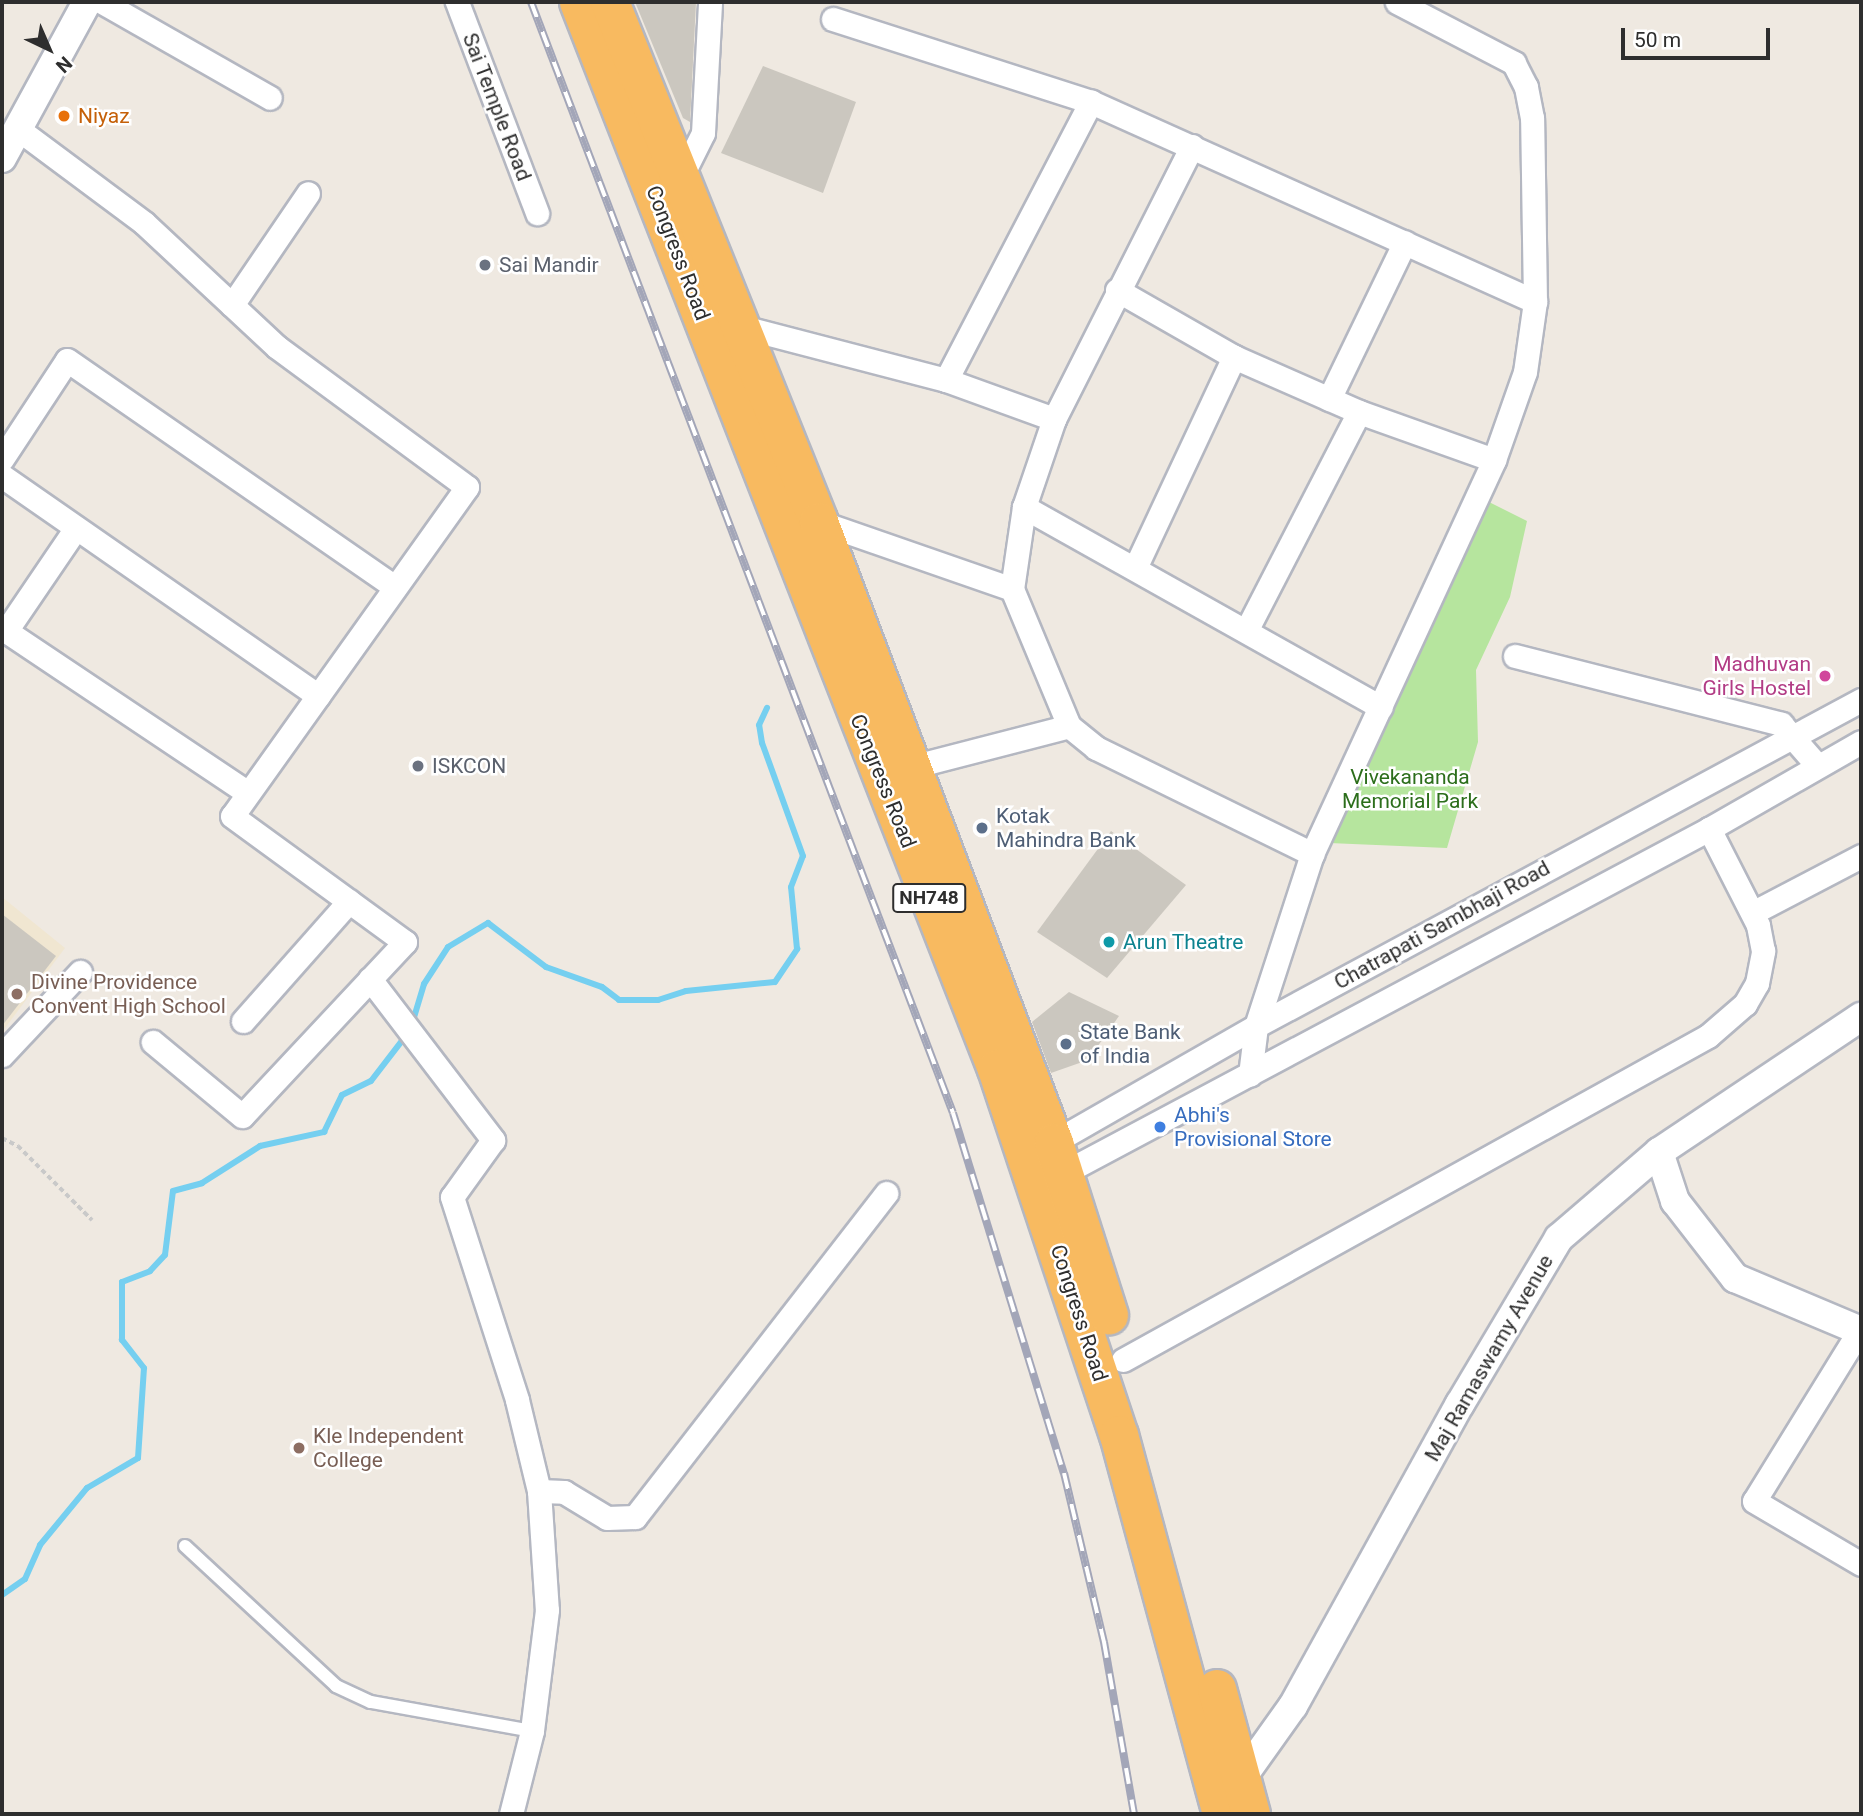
<!DOCTYPE html>
<html>
<head>
<meta charset="utf-8">
<style>
  body { margin:0 }
  #map { position:relative; width:1863px; height:1816px; overflow:hidden; background:#efe9e1; font-family:Roboto,sans-serif }
  div>[style] { position:absolute }
  .education>* { inset:0; background:#f0e6d1 }
  .green>* { inset:0; background:#b6e59e }
  .stream>* { height:6px; margin:-3px; padding:0 3px; transform-origin:3px; border-radius:3px; background:#75cff0 }
  .building>* { inset:0; background:#cbc7bf }
  .path>* { height:3.5px; margin-top:-1.75px; transform-origin:0; background:repeating-linear-gradient(90deg,#c9c9c9 0 5px,transparent 0 8.5px) }
  .roads { filter:drop-shadow(2px 0 #b4b7c1) drop-shadow(-2px 0 #b4b7c1) drop-shadow(0 2px #b4b7c1) drop-shadow(0 -2px #b4b7c1) }
  .service>* { height:12px; margin:-6px; padding:0 6px; transform-origin:6px; border-radius:6px; background:#fff }
  .minor>* { height:23px; margin:-11.5px; padding:0 11.5px; transform-origin:11.5px; border-radius:11.5px; background:#fff }
  .tertiary>* { height:28px; margin:-14px; padding:0 14px; transform-origin:14px; border-radius:14px; background:#fff }
  .trunk>* { height:38px; margin:-19px; padding:0 19px; transform-origin:19px; border-radius:19px; background:#f8ba60 }
  .rail>* { height:8px; margin-top:-4px; transform-origin:0; background:repeating-linear-gradient(90deg,#fff 0 16px,#a3a6b8 0 32px); box-sizing:border-box; border-block:2px solid #a3a6b8 }
  .dots>* { width:19px; height:19px; translate:-50% -50%; box-sizing:border-box; border:4px solid #fff; border-radius:50% }
  span { translate:-50% -50%; white-space:nowrap; text-align:center; line-height:1.15; -webkit-text-stroke:5px #fff; paint-order:stroke }
  .shield-label span { padding:2px 5px; background:#fff; border:2px solid; border-radius:5px; -webkit-text-stroke-width:0 }
  .shield-label { font-size:19px; color:#2e2e2e; font-weight:700 }
  .street-label { font-size:21px; color:#2e2e2e }
  .food-label { font-size:21px; color:#c56008 }
  .left { translate:0 -50%; text-align:left }
  .worship-label { font-size:21px; color:#5b616d }
  .hotel-label { font-size:21px; color:#b23c85 }
  .right { translate:-100% -50%; text-align:right }
  .park-label { font-size:21px; color:#2c6e1b }
  .service-label { font-size:21px; color:#4e5e75 }
  .culture-label { font-size:21px; color:#0d838f }
  .education-label { font-size:21px; color:#785e54 }
  .shop-label { font-size:21px; color:#366cbe }
  .frame { position:absolute; inset:0; border:4px solid #2e2e2e; pointer-events:none }
  .north { position:absolute; left:14px; top:14px; width:70px; height:70px; -webkit-text-stroke:5px #fff; paint-order:stroke; rotate:136deg; font-size:19px; font-weight:700; line-height:28px; text-align:center; color:#2e2e2e }
  .north::after { content:''; display:block; margin:auto; width:24px; height:32px; background:#2e2e2e; clip-path:polygon(50% 0,100% 100%,50% 72%,0 100%) }
  .scale { position:absolute; left:1621px; top:28px; width:149px; height:32px; box-sizing:border-box; border:4px solid #2e2e2e; border-top:0; padding-left:9px; font-size:21px; line-height:24px; white-space:nowrap; color:#2e2e2e; -webkit-text-stroke:5px #fff; paint-order:stroke }
</style>
</head>
<body>
<div id="map">
  <div class="education">
    <i style="clip-path:polygon(2px 897px,65px 948px,2px 1032px)"></i>
  </div>
  <div class="green">
    <i style="clip-path:polygon(1485px 500px,1527px 521px,1510px 597px,1476px 670px,1478px 742px,1447px 848px,1329px 843px)"></i>
  </div>
  <div class="stream">
    <i style="left:412px;top:1024px;width:42px;rotate:-73.3deg"></i>
    <i style="left:424px;top:984px;width:44px;rotate:-57deg"></i>
    <i style="left:448px;top:947px;width:47px;rotate:-31deg"></i>
    <i style="left:488px;top:923px;width:73px;rotate:37.2deg"></i>
    <i style="left:546px;top:967px;width:59px;rotate:19.7deg"></i>
    <i style="left:602px;top:987px;width:21px;rotate:37deg"></i>
    <i style="left:619px;top:1000px;width:39px"></i>
    <i style="left:658px;top:1000px;width:29px;rotate:-18deg"></i>
    <i style="left:686px;top:991px;width:89px;rotate:-5.8deg"></i>
    <i style="left:775px;top:982px;width:40px;rotate:-56deg"></i>
    <i style="left:797px;top:949px;width:62px;rotate:-95.5deg"></i>
    <i style="left:791px;top:887px;width:33px;rotate:-69deg"></i>
    <i style="left:803px;top:856px;width:120px;rotate:-109.9deg"></i>
    <i style="left:762px;top:743px;width:18px;rotate:-99deg"></i>
    <i style="left:759px;top:725px;width:19px;rotate:-65deg"></i>
    <i style="left:2px;top:1595px;width:28px;rotate:-35deg"></i>
    <i style="left:25px;top:1579px;width:37px;rotate:-66deg"></i>
    <i style="left:40px;top:1545px;width:74px;rotate:-50.5deg"></i>
    <i style="left:87px;top:1488px;width:59px;rotate:-30.5deg"></i>
    <i style="left:138px;top:1458px;width:90px;rotate:-86.2deg"></i>
    <i style="left:144px;top:1368px;width:36px;rotate:-128deg"></i>
    <i style="left:122px;top:1340px;width:58px;rotate:-90deg"></i>
    <i style="left:122px;top:1282px;width:30px;rotate:-21deg"></i>
    <i style="left:150px;top:1271px;width:22px;rotate:-47deg"></i>
    <i style="left:165px;top:1255px;width:64px;rotate:-82.9deg"></i>
    <i style="left:173px;top:1191px;width:30px;rotate:-15deg"></i>
    <i style="left:202px;top:1183px;width:69px;rotate:-32.5deg"></i>
    <i style="left:260px;top:1146px;width:66px;rotate:-12.3deg"></i>
    <i style="left:324px;top:1132px;width:41px;rotate:-64.1deg"></i>
    <i style="left:342px;top:1095px;width:32px;rotate:-26deg"></i>
    <i style="left:371px;top:1081px;width:61px;rotate:-52.4deg"></i>
  </div>
  <div class="building">
    <i style="clip-path:polygon(635px 2px,696px 2px,690px 122px,683px 118px)"></i>
    <i style="clip-path:polygon(763px 66px,856px 102px,823px 193px,721px 153px)"></i>
    <i style="clip-path:polygon(1111px 831px,1186px 885px,1107px 978px,1037px 932px)"></i>
    <i style="clip-path:polygon(2px 914px,56px 956px,2px 1026px)"></i>
    <i style="clip-path:polygon(1069px 992px,1119px 1016px,1088px 1060px,1051px 1073px,1032px 1022px)"></i>
  </div>
  <div class="path">
    <i style="left:2px;top:1138px;width:18px;rotate:27deg"></i>
    <i style="left:18px;top:1146px;width:105px;rotate:45deg"></i>
  </div>
  <div class="roads">
    <div class="service">
      <i style="left:185px;top:1546px;width:206px;rotate:42.8deg"></i>
      <i style="left:336px;top:1686px;width:38px;rotate:25deg"></i>
      <i style="left:371px;top:1702px;width:164px;rotate:10.2deg"></i>
    </div>
    <div class="minor">
      <i style="left:102px;top:2px;width:193px;rotate:29.7deg"></i>
      <i style="left:457px;top:2px;width:226px;rotate:69.2deg"></i>
      <i style="left:833px;top:19px;width:271px;rotate:17.8deg"></i>
      <i style="left:18px;top:129px;width:157px;rotate:36.7deg"></i>
      <i style="left:144px;top:223px;width:182px;rotate:43deg"></i>
      <i style="left:277px;top:347px;width:236px;rotate:36.4deg"></i>
      <i style="left:467px;top:487px;width:404px;rotate:125.5deg"></i>
      <i style="left:232px;top:816px;width:214px;rotate:36.1deg"></i>
      <i style="left:405px;top:942px;width:238px;rotate:133.1deg"></i>
      <i style="left:242px;top:1116px;width:116px;rotate:-140.3deg"></i>
      <i style="left:1192px;top:146px;width:306px;rotate:116.8deg"></i>
      <i style="left:1054px;top:419px;width:93px;rotate:108.8deg"></i>
      <i style="left:1024px;top:507px;width:83px;rotate:98.3deg"></i>
      <i style="left:1012px;top:589px;width:148px;rotate:67.4deg"></i>
      <i style="left:1069px;top:726px;width:35px;rotate:39deg"></i>
      <i style="left:1096px;top:748px;width:241px;rotate:26.1deg"></i>
      <i style="left:1312px;top:854px;width:181px;rotate:108deg"></i>
      <i style="left:1256px;top:1026px;width:49px;rotate:97deg"></i>
      <i style="left:680px;top:179px;width:51px;rotate:-63.4deg"></i>
      <i style="left:703px;top:133px;width:131px;rotate:-86.9deg"></i>
      <i style="left:1117px;top:290px;width:135px;rotate:29.8deg"></i>
      <i style="left:1234px;top:357px;width:137px;rotate:23.7deg"></i>
      <i style="left:1359px;top:412px;width:143px;rotate:19.6deg"></i>
      <i style="left:232px;top:305px;width:135px;rotate:-55.8deg"></i>
      <i style="left:735px;top:325px;width:218px;rotate:14.6deg"></i>
      <i style="left:946px;top:380px;width:115px;rotate:19.9deg"></i>
      <i style="left:946px;top:380px;width:314px;rotate:-62.5deg"></i>
      <i style="left:1091px;top:102px;width:487px;rotate:24.2deg"></i>
      <i style="left:1329px;top:399px;width:174px;rotate:-64.2deg"></i>
      <i style="left:2px;top:459px;width:118px;rotate:-56.7deg"></i>
      <i style="left:67px;top:360px;width:399px;rotate:34.7deg"></i>
      <i style="left:2px;top:476px;width:385px;rotate:34.8deg"></i>
      <i style="left:1024px;top:507px;width:409px;rotate:29.3deg"></i>
      <i style="left:819px;top:522px;width:204px;rotate:19.1deg"></i>
      <i style="left:76px;top:528px;width:125px;rotate:124.2deg"></i>
      <i style="left:6px;top:631px;width:291px;rotate:33.8deg"></i>
      <i style="left:1136px;top:566px;width:231px;rotate:-64.9deg"></i>
      <i style="left:1247px;top:629px;width:244px;rotate:-62.7deg"></i>
      <i style="left:1515px;top:656px;width:275px;rotate:14.3deg"></i>
      <i style="left:1781px;top:724px;width:53px;rotate:48.8deg"></i>
      <i style="left:911px;top:767px;width:163px;rotate:-14.5deg"></i>
      <i style="left:1312px;top:854px;width:434px;rotate:-65.2deg"></i>
      <i style="left:1494px;top:460px;width:93px;rotate:-70.6deg"></i>
      <i style="left:1525px;top:372px;width:71px;rotate:-81.9deg"></i>
      <i style="left:1535px;top:302px;width:184px;rotate:-90.9deg"></i>
      <i style="left:1532px;top:118px;width:32px;rotate:-101deg"></i>
      <i style="left:1526px;top:87px;width:27px;rotate:-117deg"></i>
      <i style="left:1514px;top:63px;width:132px;rotate:-152.5deg"></i>
      <i style="left:1754px;top:912px;width:121px;rotate:-27.6deg"></i>
      <i style="left:370px;top:979px;width:203px;rotate:52.6deg"></i>
      <i style="left:493px;top:1140px;width:70px;rotate:125.7deg"></i>
      <i style="left:452px;top:1197px;width:213px;rotate:72.2deg"></i>
      <i style="left:517px;top:1400px;width:94px;rotate:76.4deg"></i>
      <i style="left:539px;top:1491px;width:119px;rotate:86.2deg"></i>
      <i style="left:547px;top:1610px;width:122px;rotate:97.1deg"></i>
      <i style="left:532px;top:1731px;width:86px;rotate:104.2deg"></i>
      <i style="left:243px;top:1021px;width:160px;rotate:-48.5deg"></i>
      <i style="left:2px;top:1055px;width:114px;rotate:-46.8deg"></i>
      <i style="left:1045px;top:1147px;width:243px;rotate:-29.8deg"></i>
      <i style="left:1256px;top:1026px;width:687px;rotate:-28.32deg"></i>
      <i style="left:1054px;top:1178px;width:742px;rotate:-28.05deg"></i>
      <i style="left:1709px;top:829px;width:175px;rotate:-29.8deg"></i>
      <i style="left:1861px;top:1328px;width:203px;rotate:121.7deg"></i>
      <i style="left:1754px;top:1501px;width:124px;rotate:30.5deg"></i>
      <i style="left:1123px;top:1360px;width:669px;rotate:-28.98deg"></i>
      <i style="left:1708px;top:1036px;width:49px;rotate:-40.9deg"></i>
      <i style="left:1745px;top:1004px;width:24px;rotate:-60deg"></i>
      <i style="left:1757px;top:983px;width:33px;rotate:-79deg"></i>
      <i style="left:1763px;top:951px;width:26px;rotate:-101deg"></i>
      <i style="left:1758px;top:925px;width:108px;rotate:-117deg"></i>
      <i style="left:539px;top:1491px;width:25px;rotate:2deg"></i>
      <i style="left:564px;top:1492px;width:50px;rotate:31.2deg"></i>
      <i style="left:607px;top:1518px;width:28px;rotate:-2deg"></i>
      <i style="left:635px;top:1517px;width:410px;rotate:-52.2deg"></i>
    </div>
    <div class="tertiary">
      <i style="left:2px;top:158px;width:178px;rotate:-61.4deg"></i>
      <i style="left:1659px;top:1152px;width:52px;rotate:71.9deg"></i>
      <i style="left:1675px;top:1201px;width:98px;rotate:52.1deg"></i>
      <i style="left:1735px;top:1278px;width:137px;rotate:22.8deg"></i>
      <i style="left:1228px;top:1783px;width:17px;rotate:-25deg"></i>
      <i style="left:1243px;top:1776px;width:86px;rotate:-54.5deg"></i>
      <i style="left:1293px;top:1706px;width:345px;rotate:-61.1deg"></i>
      <i style="left:1460px;top:1404px;width:193px;rotate:-59.2deg"></i>
      <i style="left:1559px;top:1238px;width:132px;rotate:-40.7deg"></i>
      <i style="left:1659px;top:1152px;width:243px;rotate:-33.8deg"></i>
    </div>
    <div class="trunk">
      <i style="left:579px;top:2px;width:1146px;rotate:68.61deg"></i>
      <i style="left:997px;top:1069px;width:386px;rotate:71.6deg"></i>
      <i style="left:1119px;top:1435px;width:393px;rotate:74.8deg"></i>
      <i style="left:610px;top:2px;width:560px;rotate:68.1deg"></i>
      <i style="left:819px;top:522px;width:664px;rotate:69.27deg"></i>
      <i style="left:1054px;top:1143px;width:181px;rotate:72.3deg"></i>
      <i style="left:1217px;top:1689px;width:130px;rotate:74.8deg"></i>
    </div>
  </div>
  <div class="rail">
    <i style="left:531px;top:2px;width:1188px;rotate:69.2deg"></i>
    <i style="left:953px;top:1113px;width:377px;rotate:72.9deg"></i>
    <i style="left:1064px;top:1473px;width:174px;rotate:76.7deg"></i>
    <i style="left:1104px;top:1642px;width:175px;rotate:80.1deg"></i>
  </div>
  <div class="dots">
    <i style="left:64px;top:116px;background:#e8710a"></i>
    <i style="left:485px;top:265px;background:#6b7280"></i>
    <i style="left:1825px;top:676px;background:#d1479c"></i>
    <i style="left:418px;top:766px;background:#6b7280"></i>
    <i style="left:982px;top:828px;background:#5c6f8a"></i>
    <i style="left:1109px;top:942px;background:#0f9aa8"></i>
    <i style="left:17px;top:994px;background:#8d6e63"></i>
    <i style="left:1066px;top:1044px;background:#5c6f8a"></i>
    <i style="left:1160px;top:1127px;background:#3f7fe0"></i>
    <i style="left:299px;top:1448px;background:#8d6e63"></i>
  </div>
  <div class="shield-label">
    <span style="left:929px;top:898px">NH748</span>
  </div>
  <div class="street-label">
    <span style="left:497px;top:107px;rotate:69deg">Sai Temple Road</span>
    <span style="left:678px;top:253px;rotate:69deg">Congress Road</span>
    <span style="left:883px;top:781px;rotate:68deg">Congress Road</span>
    <span style="left:1442px;top:925px;rotate:-29deg">Chatrapati Sambhaji Road</span>
    <span style="left:1079px;top:1313px;rotate:72deg">Congress Road</span>
    <span style="left:1489px;top:1358px;rotate:-60deg">Maj Ramaswamy Avenue</span>
  </div>
  <div class="food-label">
    <span class="left" style="left:78px;top:116px">Niyaz</span>
  </div>
  <div class="worship-label">
    <span class="left" style="left:499px;top:265px">Sai Mandir</span>
    <span class="left" style="left:432px;top:766px">ISKCON</span>
  </div>
  <div class="hotel-label">
    <span class="right" style="left:1811px;top:676px">Madhuvan<br>Girls Hostel</span>
  </div>
  <div class="park-label">
    <span style="left:1410px;top:789px">Vivekananda<br>Memorial Park</span>
  </div>
  <div class="service-label">
    <span class="left" style="left:996px;top:828px">Kotak<br>Mahindra Bank</span>
    <span class="left" style="left:1080px;top:1044px">State Bank<br>of India</span>
  </div>
  <div class="culture-label">
    <span class="left" style="left:1123px;top:942px">Arun Theatre</span>
  </div>
  <div class="education-label">
    <span class="left" style="left:31px;top:994px">Divine Providence<br>Convent High School</span>
    <span class="left" style="left:313px;top:1448px">Kle Independent<br>College</span>
  </div>
  <div class="shop-label">
    <span class="left" style="left:1174px;top:1127px">Abhi's<br>Provisional Store</span>
  </div>
  <div class="frame"></div>
  <div class="north">N</div>
  <div class="scale">50 m</div>
</div>
</body>
</html>
